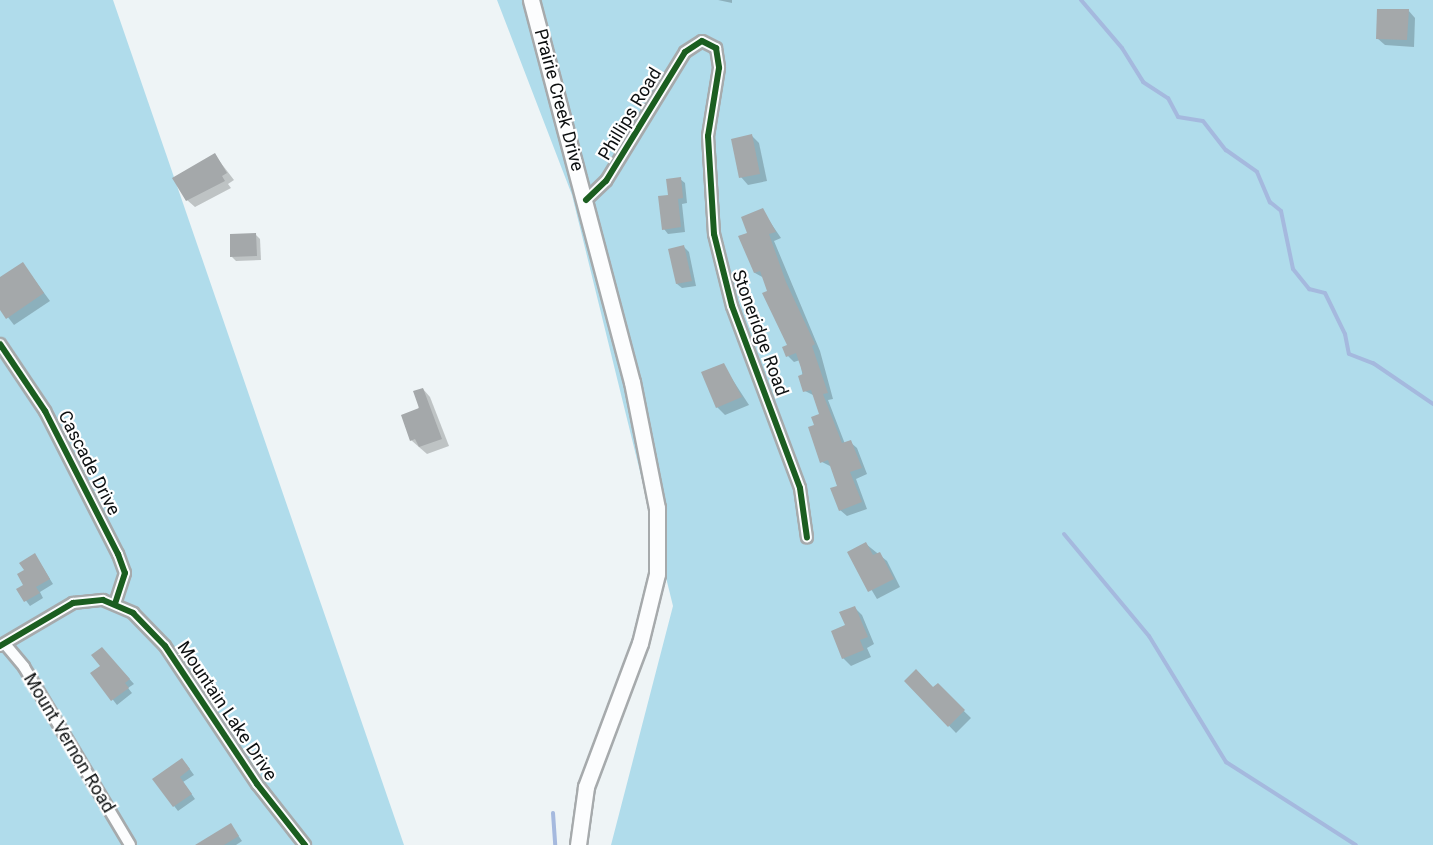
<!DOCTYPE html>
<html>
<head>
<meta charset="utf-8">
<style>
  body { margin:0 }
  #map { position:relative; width:1433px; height:845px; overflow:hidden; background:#eef4f6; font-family:Roboto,sans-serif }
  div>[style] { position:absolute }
  .forest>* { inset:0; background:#b0dceb }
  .shadow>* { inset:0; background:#0003 }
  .stream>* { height:4px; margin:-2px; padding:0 2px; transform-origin:2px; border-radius:2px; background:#a5b9de }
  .building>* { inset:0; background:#a4a8aa }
  .roads { filter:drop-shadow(2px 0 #a6aaac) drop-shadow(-2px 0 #a6aaac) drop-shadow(0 2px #a6aaac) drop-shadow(0 -2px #a6aaac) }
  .street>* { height:10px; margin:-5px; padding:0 5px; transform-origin:5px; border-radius:5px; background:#fcfdfe }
  .secondary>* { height:15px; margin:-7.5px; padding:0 7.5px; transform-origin:7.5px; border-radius:7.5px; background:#fcfdfe }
  .cycleway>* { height:6px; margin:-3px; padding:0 3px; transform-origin:3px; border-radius:3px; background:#1b5e20 }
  span { translate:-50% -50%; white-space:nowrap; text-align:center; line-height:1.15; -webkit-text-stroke:4.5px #fff; paint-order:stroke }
  .street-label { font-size:18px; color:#0c0f10 }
</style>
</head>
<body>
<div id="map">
  <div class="forest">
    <i style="clip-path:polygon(0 0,113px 0,404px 845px,0 845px)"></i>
    <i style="clip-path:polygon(497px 0,1433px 0,1433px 845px,611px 845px,673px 606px,572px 195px)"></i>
  </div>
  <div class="shadow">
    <i style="clip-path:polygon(718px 0,732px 0,732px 3px)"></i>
    <i style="clip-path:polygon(1408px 10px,1415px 18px,1414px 47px,1385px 45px,1377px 38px)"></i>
    <i style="clip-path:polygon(752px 136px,759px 143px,767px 181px,748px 185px,741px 177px)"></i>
    <i style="clip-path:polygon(214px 154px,234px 180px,228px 184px,231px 188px,195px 207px,187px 200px)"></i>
    <i style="clip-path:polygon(680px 179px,685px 183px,687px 203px,682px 204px,685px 232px,668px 234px,664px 229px,670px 196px)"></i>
    <i style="clip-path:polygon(762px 210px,781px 238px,774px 241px,820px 351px,833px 399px,828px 400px,845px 444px,850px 442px,857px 448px,867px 474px,856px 479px,867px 509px,847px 516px,840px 510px,839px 486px,832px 467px,822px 462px,816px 426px,821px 415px,815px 396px,805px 391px,800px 360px,794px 362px,788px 356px,789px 345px,764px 278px,755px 273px,740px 237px,749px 234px)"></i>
    <i style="clip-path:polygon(255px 234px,260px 239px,261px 260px,236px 261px,232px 257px)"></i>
    <i style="clip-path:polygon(684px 247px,689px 252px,696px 286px,682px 288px,677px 284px)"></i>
    <i style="clip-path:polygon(23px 264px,50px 301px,14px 325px,0 307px,0 279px)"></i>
    <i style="clip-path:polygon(723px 365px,749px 405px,725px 415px,717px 407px)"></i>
    <i style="clip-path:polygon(423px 389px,430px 397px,449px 446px,427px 454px,411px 440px)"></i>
    <i style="clip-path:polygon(866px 544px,887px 561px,900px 587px,877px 599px,849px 552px)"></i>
    <i style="clip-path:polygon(35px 555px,53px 584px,40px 592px,43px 598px,30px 606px,18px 590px,25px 586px,26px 571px)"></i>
    <i style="clip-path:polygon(855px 608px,862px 615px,874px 644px,867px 648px,871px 657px,851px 666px,843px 658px,847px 626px)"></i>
    <i style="clip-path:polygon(107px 654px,134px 684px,128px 688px,132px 693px,117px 705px,92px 673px,102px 666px)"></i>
    <i style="clip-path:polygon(906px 681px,933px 689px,937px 685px,971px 718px,956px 733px)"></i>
    <i style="clip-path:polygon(186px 764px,194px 775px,183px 782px,195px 799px,178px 811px,154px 780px)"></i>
    <i style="clip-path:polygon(231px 825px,242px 841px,236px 845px,198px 845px)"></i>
  </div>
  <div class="stream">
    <i style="left:1081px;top:0;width:63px;rotate:49.5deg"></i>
    <i style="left:1122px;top:48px;width:40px;rotate:58deg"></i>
    <i style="left:1143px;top:82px;width:30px;rotate:33deg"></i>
    <i style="left:1168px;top:98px;width:21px;rotate:62deg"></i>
    <i style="left:1178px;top:117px;width:25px;rotate:9deg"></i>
    <i style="left:1203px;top:121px;width:37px;rotate:52deg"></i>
    <i style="left:1226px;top:150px;width:38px;rotate:35deg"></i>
    <i style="left:1257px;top:172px;width:33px;rotate:67deg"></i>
    <i style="left:1270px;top:202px;width:14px;rotate:39deg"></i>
    <i style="left:1281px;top:211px;width:59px;rotate:78.3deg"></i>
    <i style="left:1293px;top:269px;width:26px;rotate:51deg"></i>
    <i style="left:1309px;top:289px;width:16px;rotate:14deg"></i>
    <i style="left:1325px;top:293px;width:46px;rotate:64deg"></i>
    <i style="left:1345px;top:334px;width:20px;rotate:79deg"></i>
    <i style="left:1349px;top:354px;width:26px;rotate:21deg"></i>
    <i style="left:1373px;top:363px;width:73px;rotate:34.3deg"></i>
    <i style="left:1064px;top:534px;width:133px;rotate:50.2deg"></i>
    <i style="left:1149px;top:636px;width:148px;rotate:58.6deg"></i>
    <i style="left:1226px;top:762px;width:154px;rotate:32.6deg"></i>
    <i style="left:553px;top:813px;width:32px;rotate:86deg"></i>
  </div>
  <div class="building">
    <i style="clip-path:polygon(1377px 9px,1409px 9px,1407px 40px,1376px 39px)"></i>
    <i style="clip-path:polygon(752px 134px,760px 174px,739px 178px,731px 139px)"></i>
    <i style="clip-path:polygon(215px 153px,227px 173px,222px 176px,225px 181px,186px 201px,172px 178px)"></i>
    <i style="clip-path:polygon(681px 177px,683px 198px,678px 199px,681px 227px,662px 230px,658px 196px,668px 195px,666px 179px)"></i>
    <i style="clip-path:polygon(763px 208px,776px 232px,769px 234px,786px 282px,815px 344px,812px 346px,828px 393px,823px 394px,842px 443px,851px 440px,862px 468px,850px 472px,862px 502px,839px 511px,830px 488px,837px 486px,828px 460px,820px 463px,808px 427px,814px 425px,811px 417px,819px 414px,811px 390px,803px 392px,798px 376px,803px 374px,796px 353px,786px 357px,782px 347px,787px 345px,762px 293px,767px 291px,760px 271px,754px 273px,738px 236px,747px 233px,741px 217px)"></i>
    <i style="clip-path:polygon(256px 233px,257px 256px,230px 257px,230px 234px)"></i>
    <i style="clip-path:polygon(684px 245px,692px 281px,676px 284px,668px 249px)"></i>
    <i style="clip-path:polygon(23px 262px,44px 293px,6px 319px,0 310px,0 277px)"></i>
    <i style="clip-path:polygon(724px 363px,742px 397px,716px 408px,701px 372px)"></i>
    <i style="clip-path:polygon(423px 388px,442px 439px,419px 447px,415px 439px,410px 441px,401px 415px,419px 408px,413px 391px)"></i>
    <i style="clip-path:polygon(866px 542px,873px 555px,880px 552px,894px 579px,868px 592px,847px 552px)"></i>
    <i style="clip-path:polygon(35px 553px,50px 579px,36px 587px,40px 593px,24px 602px,16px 589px,23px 585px,17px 574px,24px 570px,19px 563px)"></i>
    <i style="clip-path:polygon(855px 606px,868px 637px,860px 640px,864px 650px,842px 659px,831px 631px,845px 625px,839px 612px)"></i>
    <i style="clip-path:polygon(102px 647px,130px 679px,125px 683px,129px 688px,111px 701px,90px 673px,100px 666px,91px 655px)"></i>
    <i style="clip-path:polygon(916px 669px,933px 687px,938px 683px,965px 710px,948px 727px,904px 681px)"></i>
    <i style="clip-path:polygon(182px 758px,190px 769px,180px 777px,192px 794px,173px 807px,152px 779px)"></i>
    <i style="clip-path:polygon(231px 823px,239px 836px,224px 845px,195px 845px)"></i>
  </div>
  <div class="roads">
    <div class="street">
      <i style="left:586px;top:200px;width:28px;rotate:-44deg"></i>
      <i style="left:606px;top:181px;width:151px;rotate:-58.5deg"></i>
      <i style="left:685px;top:52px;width:20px;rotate:-33deg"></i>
      <i style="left:702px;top:41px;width:16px;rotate:27deg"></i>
      <i style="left:716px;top:48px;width:20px;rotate:81deg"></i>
      <i style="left:719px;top:68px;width:69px;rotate:99.2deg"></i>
      <i style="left:708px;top:136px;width:98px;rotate:86.5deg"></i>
      <i style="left:714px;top:234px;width:74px;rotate:76deg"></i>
      <i style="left:732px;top:306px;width:194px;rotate:69.5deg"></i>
      <i style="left:800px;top:488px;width:50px;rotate:82deg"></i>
      <i style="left:0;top:344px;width:81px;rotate:56.1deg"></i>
      <i style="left:45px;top:411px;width:161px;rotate:63deg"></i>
      <i style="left:118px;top:554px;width:20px;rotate:70deg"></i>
      <i style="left:125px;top:573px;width:32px;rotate:108deg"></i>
      <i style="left:5px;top:644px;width:30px;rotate:50deg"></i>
      <i style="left:24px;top:667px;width:207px;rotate:59.2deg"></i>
      <i style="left:0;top:646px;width:85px;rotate:-30.5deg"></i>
      <i style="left:73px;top:603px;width:30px;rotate:-6deg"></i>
      <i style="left:103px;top:600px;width:33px;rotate:23deg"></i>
      <i style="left:133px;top:613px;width:46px;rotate:45.9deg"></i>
      <i style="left:165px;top:646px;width:166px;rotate:56.3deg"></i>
      <i style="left:257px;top:784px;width:78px;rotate:51.8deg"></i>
    </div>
    <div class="secondary">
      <i style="left:531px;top:0;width:395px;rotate:75.2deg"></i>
      <i style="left:632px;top:382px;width:128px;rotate:78.8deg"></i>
      <i style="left:657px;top:508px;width:66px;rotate:90deg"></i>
      <i style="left:657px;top:574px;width:71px;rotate:103.8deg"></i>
      <i style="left:640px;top:643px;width:154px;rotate:110.6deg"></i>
      <i style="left:586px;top:787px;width:59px;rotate:97.9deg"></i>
    </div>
  </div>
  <div class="cycleway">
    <i style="left:586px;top:200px;width:28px;rotate:-44deg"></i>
    <i style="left:606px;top:181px;width:151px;rotate:-58.5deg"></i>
    <i style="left:685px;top:52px;width:20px;rotate:-33deg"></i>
    <i style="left:702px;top:41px;width:16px;rotate:27deg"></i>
    <i style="left:716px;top:48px;width:20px;rotate:81deg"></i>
    <i style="left:719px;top:68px;width:69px;rotate:99.2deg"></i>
    <i style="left:708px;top:136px;width:98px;rotate:86.5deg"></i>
    <i style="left:714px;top:234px;width:74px;rotate:76deg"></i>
    <i style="left:732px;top:306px;width:194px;rotate:69.5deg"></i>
    <i style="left:800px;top:488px;width:50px;rotate:82deg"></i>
    <i style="left:0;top:344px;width:81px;rotate:56.1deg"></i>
    <i style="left:45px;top:411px;width:161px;rotate:63deg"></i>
    <i style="left:118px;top:554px;width:20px;rotate:70deg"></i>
    <i style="left:125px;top:573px;width:32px;rotate:108deg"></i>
    <i style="left:0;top:646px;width:85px;rotate:-30.5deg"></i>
    <i style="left:73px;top:603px;width:30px;rotate:-6deg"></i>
    <i style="left:103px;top:600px;width:33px;rotate:23deg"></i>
    <i style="left:133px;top:613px;width:46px;rotate:45.9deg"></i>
    <i style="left:165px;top:646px;width:166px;rotate:56.3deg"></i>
    <i style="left:257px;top:784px;width:78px;rotate:51.8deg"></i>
  </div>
  <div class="street-label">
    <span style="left:559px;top:100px;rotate:75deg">Prairie Creek Drive</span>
    <span style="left:630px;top:114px;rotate:-59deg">Phillips Road</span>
    <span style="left:760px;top:333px;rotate:70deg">Stoneridge Road</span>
    <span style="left:89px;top:463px;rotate:63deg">Cascade Drive</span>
    <span style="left:227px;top:711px;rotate:56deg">Mountain Lake Drive</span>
    <span style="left:69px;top:743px;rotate:59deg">Mount Vernon Road</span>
  </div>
</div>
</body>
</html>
